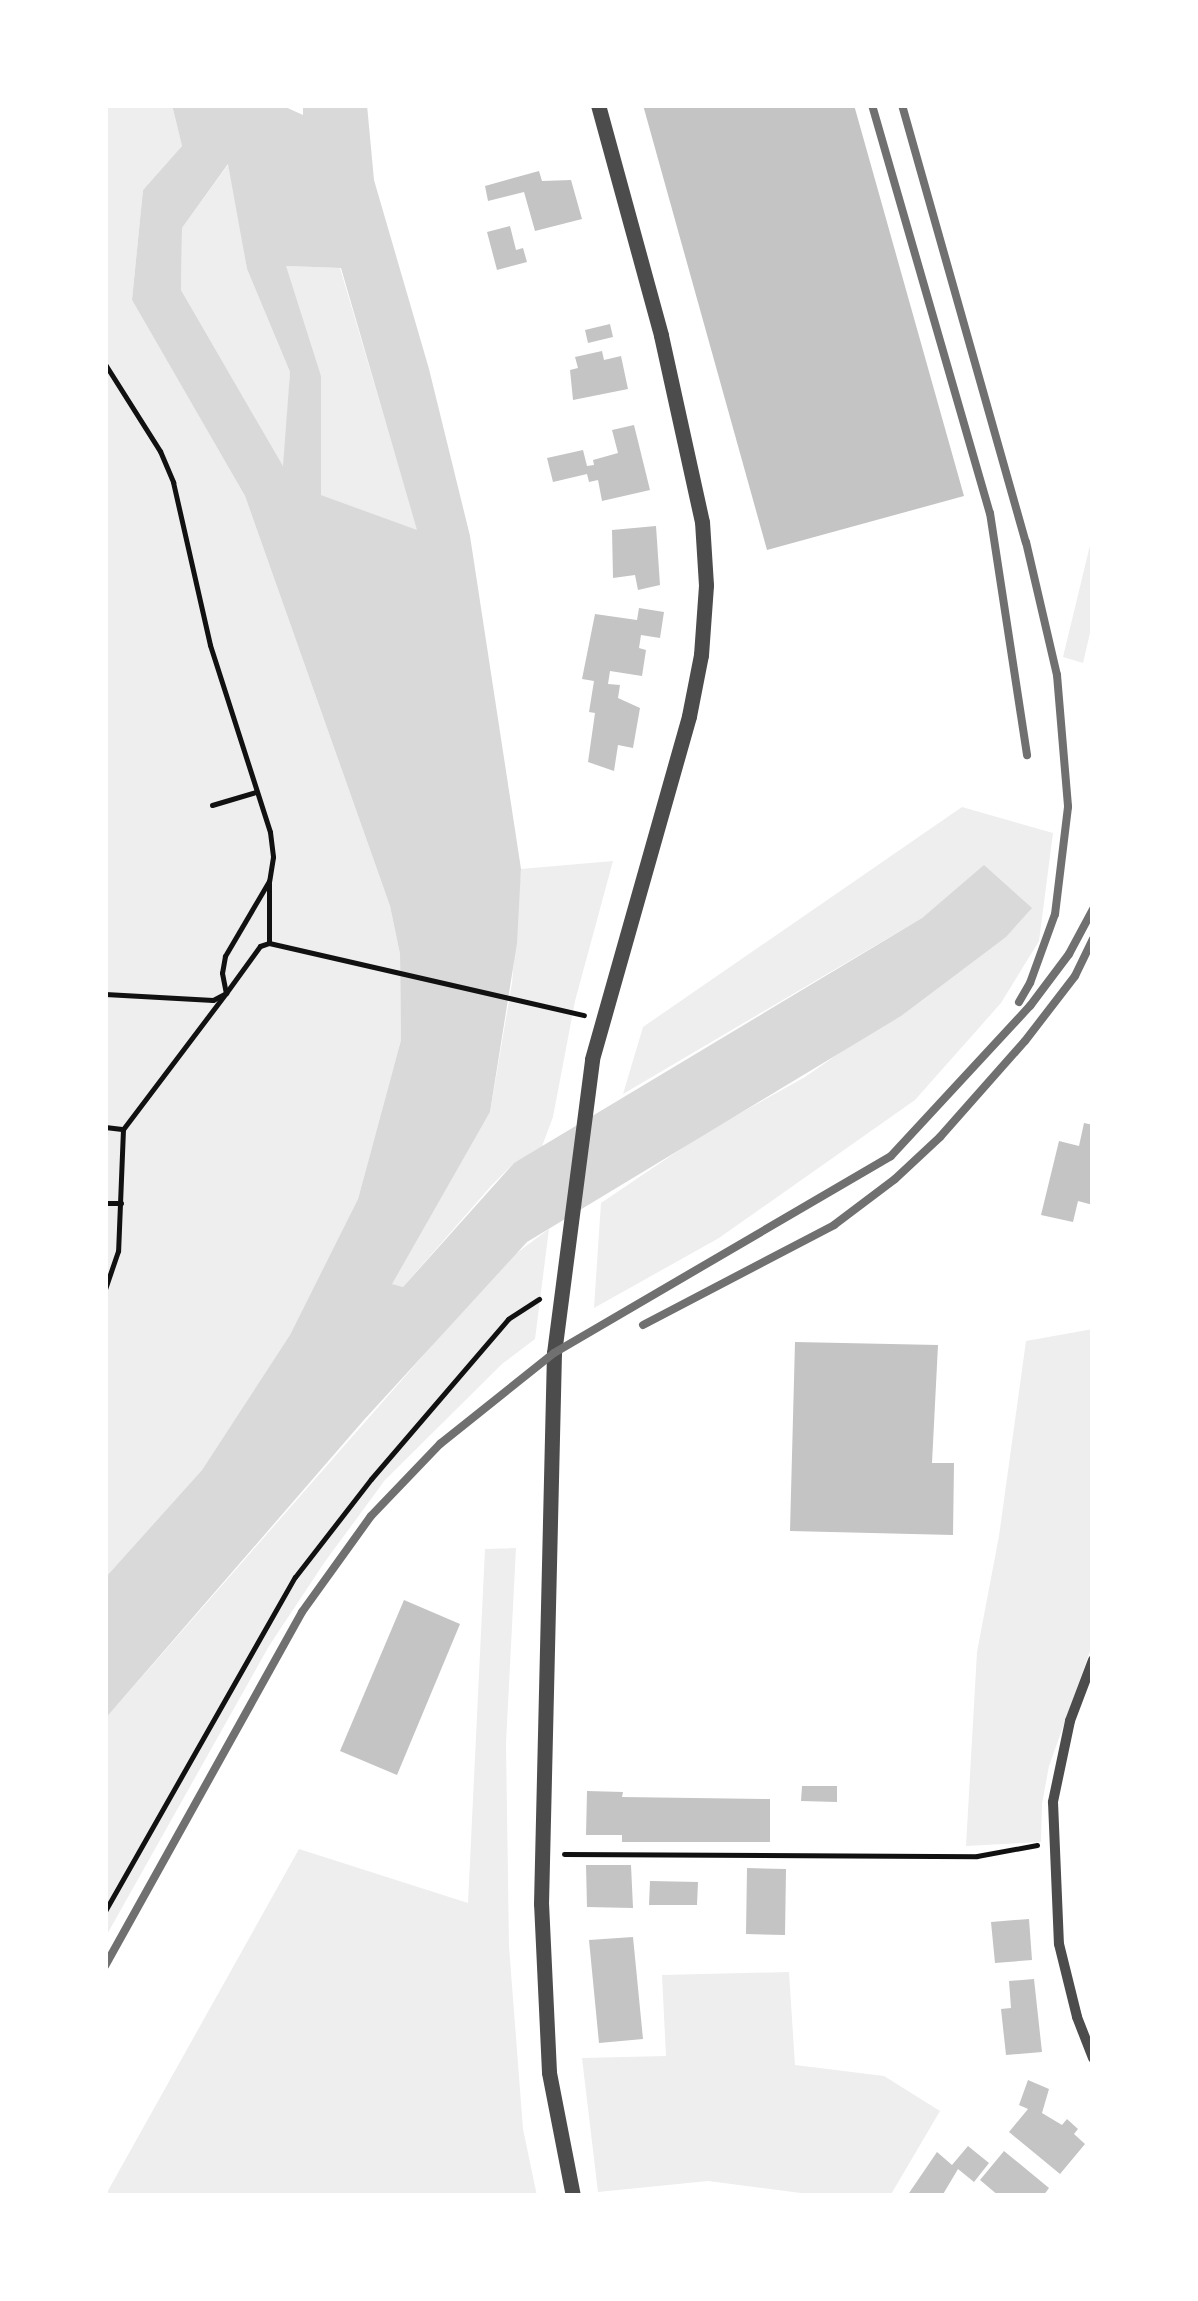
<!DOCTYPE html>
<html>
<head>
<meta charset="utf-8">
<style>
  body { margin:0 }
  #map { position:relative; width:1198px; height:2301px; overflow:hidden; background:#fff; font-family:"Asap Condensed",sans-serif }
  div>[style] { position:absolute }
  .green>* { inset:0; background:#eee }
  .water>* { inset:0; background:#d9d9d9 }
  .building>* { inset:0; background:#c4c4c4 }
  .path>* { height:5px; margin:-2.5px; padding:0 2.5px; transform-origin:2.5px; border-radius:2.5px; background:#111 }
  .minor>* { height:10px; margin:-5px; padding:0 5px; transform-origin:5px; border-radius:5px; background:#4c4c4c }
  .tertiary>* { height:15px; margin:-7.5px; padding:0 7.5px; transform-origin:7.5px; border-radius:7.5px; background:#4c4c4c }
  .rail>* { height:8px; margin:-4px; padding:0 4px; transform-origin:4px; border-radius:4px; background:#707070 }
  span { translate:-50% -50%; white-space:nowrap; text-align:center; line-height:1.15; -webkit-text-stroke:10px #fff; paint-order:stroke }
  .frame { position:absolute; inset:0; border:108px solid #fff; pointer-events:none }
</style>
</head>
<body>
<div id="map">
  <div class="green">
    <i style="clip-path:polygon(105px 105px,172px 105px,182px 146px,143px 190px,132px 300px,245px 496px,390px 906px,400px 954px,401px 1040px,358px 1199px,290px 1336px,202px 1470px,105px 1578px)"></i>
    <i style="clip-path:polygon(230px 162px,247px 269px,290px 372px,284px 468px,181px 290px,182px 228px)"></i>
    <i style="clip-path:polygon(285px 266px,340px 268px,418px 531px,321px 495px,321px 377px)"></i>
    <i style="clip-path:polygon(1093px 533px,1093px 620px,1083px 663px,1063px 657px)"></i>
    <i style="clip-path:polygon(962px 807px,1053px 833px,1039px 941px,1001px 1003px,915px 1100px,719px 1238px,594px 1308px,601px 1203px,703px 1134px,805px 1077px,1006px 937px,984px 866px,922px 918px,623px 1094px,643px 1027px)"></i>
    <i style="clip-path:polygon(613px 861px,575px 1001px,553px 1117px,541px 1149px,514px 1163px,491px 1186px,403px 1287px,391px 1284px,490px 1112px,512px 983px,521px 869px)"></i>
    <i style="clip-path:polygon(549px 1229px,535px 1339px,502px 1364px,385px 1480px,324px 1563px,269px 1646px,105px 1938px,105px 1719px,506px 1261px)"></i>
    <i style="clip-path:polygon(1093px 1329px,1093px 1643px,1049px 1766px,1042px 1804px,1041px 1842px,966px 1846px,977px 1652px,999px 1536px,1026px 1341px)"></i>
    <i style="clip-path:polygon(516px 1548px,506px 1743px,509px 1946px,523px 2129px,537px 2196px,105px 2196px,299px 1849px,468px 1903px,485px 1549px)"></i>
    <i style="clip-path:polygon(789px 1972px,795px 2065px,884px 2076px,940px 2111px,890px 2196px,824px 2196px,708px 2181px,598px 2192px,582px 2058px,666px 2056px,662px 1975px)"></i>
  </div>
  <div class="water">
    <i style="clip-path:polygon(evenodd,172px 105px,281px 105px,303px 115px,303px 105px,367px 105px,374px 180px,429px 369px,470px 536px,521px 869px,517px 943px,490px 1112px,392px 1284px,403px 1287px,514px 1163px,922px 918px,984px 865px,1032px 908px,1006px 937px,901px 1016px,527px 1242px,363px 1421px,105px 1719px,105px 1578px,202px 1470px,290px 1335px,358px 1199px,401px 1040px,400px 954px,390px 906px,245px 496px,132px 300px,143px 190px,182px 146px,172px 105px,228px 164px,247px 269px,290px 372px,283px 466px,181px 290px,182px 228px,228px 164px,172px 105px,286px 266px,341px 268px,417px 530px,321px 495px,321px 376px,286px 266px)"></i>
  </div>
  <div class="building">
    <i style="clip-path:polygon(643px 105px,854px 105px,964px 496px,767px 550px)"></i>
    <i style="clip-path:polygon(539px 171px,542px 181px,571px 180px,582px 219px,535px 231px,524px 192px,488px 201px,485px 186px)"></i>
    <i style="clip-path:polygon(510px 226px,516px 250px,523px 248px,527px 262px,497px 270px,487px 232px)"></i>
    <i style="clip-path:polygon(610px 324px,613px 337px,588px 343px,585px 330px)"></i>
    <i style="clip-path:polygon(602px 351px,604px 360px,621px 356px,628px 389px,573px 400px,570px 370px,578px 368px,575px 357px)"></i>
    <i style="clip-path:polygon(634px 425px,650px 490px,602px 501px,598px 480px,589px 482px,587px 474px,553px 482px,547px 458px,583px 450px,587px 466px,594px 465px,593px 460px,618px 453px,612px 430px)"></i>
    <i style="clip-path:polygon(656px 526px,660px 585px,638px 590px,635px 575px,613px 578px,612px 530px)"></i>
    <i style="clip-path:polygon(639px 608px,664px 612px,660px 638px,641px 635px,639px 648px,646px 650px,642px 676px,610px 671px,608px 684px,620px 685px,618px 698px,640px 708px,633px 748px,618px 745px,614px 771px,588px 762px,595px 713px,589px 712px,594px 681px,582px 679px,595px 614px,637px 620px)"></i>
    <i style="clip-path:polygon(1084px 1123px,1093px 1125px,1093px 1205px,1078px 1201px,1073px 1222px,1041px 1215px,1059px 1141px,1079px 1146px)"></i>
    <i style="clip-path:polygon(795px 1342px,938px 1345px,932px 1463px,954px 1463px,953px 1535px,790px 1531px)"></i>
    <i style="clip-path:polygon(404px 1600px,460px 1624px,397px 1775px,340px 1751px)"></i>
    <i style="clip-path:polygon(802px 1786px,837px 1786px,837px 1802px,801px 1801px)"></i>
    <i style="clip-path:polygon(587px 1791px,623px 1792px,622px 1797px,770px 1799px,770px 1842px,622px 1842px,622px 1835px,586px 1835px)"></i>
    <i style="clip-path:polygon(586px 1865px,631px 1865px,633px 1908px,587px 1907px)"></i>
    <i style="clip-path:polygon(747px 1868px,786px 1869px,785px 1935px,746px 1934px)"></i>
    <i style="clip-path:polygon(650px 1881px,698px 1882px,697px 1905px,649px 1905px)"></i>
    <i style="clip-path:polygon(1029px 1919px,1032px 1960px,995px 1963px,991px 1922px)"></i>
    <i style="clip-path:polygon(633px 1937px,643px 2039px,599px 2043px,589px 1940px)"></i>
    <i style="clip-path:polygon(1034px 1979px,1042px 2052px,1006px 2055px,1001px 2009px,1011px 2008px,1009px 1981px)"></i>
    <i style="clip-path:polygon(1028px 2080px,1049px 2089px,1042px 2113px,1062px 2125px,1067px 2119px,1078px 2129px,1074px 2134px,1085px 2144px,1060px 2174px,1009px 2132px,1028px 2109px,1019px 2105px)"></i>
    <i style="clip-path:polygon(968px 2146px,989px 2163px,974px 2182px,958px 2169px,942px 2196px,907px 2196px,937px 2152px,952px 2165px)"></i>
    <i style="clip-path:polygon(1004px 2151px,1049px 2188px,1043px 2196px,999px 2196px,980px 2180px)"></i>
  </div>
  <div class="path">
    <i style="left:105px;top:364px;width:103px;rotate:57.7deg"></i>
    <i style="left:160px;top:451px;width:34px;rotate:67deg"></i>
    <i style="left:173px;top:482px;width:167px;rotate:77.2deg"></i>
    <i style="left:210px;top:645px;width:196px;rotate:72.2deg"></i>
    <i style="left:270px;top:832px;width:25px;rotate:83deg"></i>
    <i style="left:273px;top:857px;width:24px;rotate:99deg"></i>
    <i style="left:269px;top:881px;width:87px;rotate:120.4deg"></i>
    <i style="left:225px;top:956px;width:17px;rotate:100deg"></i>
    <i style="left:222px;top:973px;width:20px;rotate:79deg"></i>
    <i style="left:226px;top:993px;width:171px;rotate:127.1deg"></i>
    <i style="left:123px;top:1129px;width:122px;rotate:92.3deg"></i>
    <i style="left:118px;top:1251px;width:40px;rotate:108.9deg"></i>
    <i style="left:212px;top:805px;width:46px;rotate:-16.5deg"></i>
    <i style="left:269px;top:881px;width:62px;rotate:90deg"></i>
    <i style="left:105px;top:994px;width:108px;rotate:3.2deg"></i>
    <i style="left:213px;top:1000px;width:15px;rotate:-28deg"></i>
    <i style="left:226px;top:993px;width:58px;rotate:-54.1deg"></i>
    <i style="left:260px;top:946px;width:9px;rotate:-18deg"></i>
    <i style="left:269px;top:943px;width:323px;rotate:12.9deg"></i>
    <i style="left:105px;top:1127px;width:17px;rotate:7deg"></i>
    <i style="left:105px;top:1203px;width:16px"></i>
    <i style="left:564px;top:1854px;width:413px;rotate:0.3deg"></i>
    <i style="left:977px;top:1856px;width:61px;rotate:-10.4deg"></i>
    <i style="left:105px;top:1911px;width:384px;rotate:-60.4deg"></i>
    <i style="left:295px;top:1577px;width:124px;rotate:-52.2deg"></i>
    <i style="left:371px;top:1479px;width:211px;rotate:-49.4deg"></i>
    <i style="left:508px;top:1319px;width:37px;rotate:-33deg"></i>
  </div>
  <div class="minor">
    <i style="left:1093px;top:1660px;width:65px;rotate:110.7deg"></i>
    <i style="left:1070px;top:1721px;width:83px;rotate:101.9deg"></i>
    <i style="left:1053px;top:1802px;width:142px;rotate:87.6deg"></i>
    <i style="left:1059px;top:1944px;width:75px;rotate:76.1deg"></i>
    <i style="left:1077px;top:2017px;width:44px;rotate:68.7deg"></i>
  </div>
  <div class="tertiary">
    <i style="left:573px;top:2196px;width:126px;rotate:-101deg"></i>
    <i style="left:549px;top:2072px;width:168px;rotate:-92.7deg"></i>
    <i style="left:541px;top:1904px;width:551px;rotate:-88.65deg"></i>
    <i style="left:554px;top:1353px;width:296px;rotate:-82.6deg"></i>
    <i style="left:592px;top:1059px;width:356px;rotate:-74.2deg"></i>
    <i style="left:689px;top:716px;width:62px;rotate:-78.9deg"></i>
    <i style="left:701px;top:655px;width:70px;rotate:-85.9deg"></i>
    <i style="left:706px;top:585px;width:63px;rotate:-93.6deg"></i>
    <i style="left:702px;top:522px;width:191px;rotate:-102.4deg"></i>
    <i style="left:661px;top:335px;width:238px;rotate:-105.3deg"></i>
  </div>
  <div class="rail">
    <i style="left:872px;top:105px;width:425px;rotate:73.9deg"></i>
    <i style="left:990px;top:513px;width:245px;rotate:81.3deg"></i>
    <i style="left:902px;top:105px;width:454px;rotate:74.2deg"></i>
    <i style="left:1026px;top:542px;width:137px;rotate:76.9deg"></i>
    <i style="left:1057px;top:675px;width:132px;rotate:85.2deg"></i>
    <i style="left:1068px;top:807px;width:108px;rotate:96.9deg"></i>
    <i style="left:1055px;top:914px;width:73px;rotate:109.9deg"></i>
    <i style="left:1030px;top:983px;width:22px;rotate:120deg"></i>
    <i style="left:643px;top:1325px;width:216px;rotate:-27.6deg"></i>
    <i style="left:834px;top:1225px;width:76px;rotate:-37deg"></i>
    <i style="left:895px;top:1179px;width:62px;rotate:-43deg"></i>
    <i style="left:940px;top:1137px;width:128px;rotate:-48.5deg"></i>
    <i style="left:1025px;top:1041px;width:82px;rotate:-52.4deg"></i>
    <i style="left:1075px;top:976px;width:41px;rotate:-64.1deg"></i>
    <i style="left:105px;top:1966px;width:405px;rotate:-60.9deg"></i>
    <i style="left:302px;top:1612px;width:118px;rotate:-54.3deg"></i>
    <i style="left:371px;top:1516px;width:100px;rotate:-46.2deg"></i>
    <i style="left:440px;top:1444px;width:146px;rotate:-38.6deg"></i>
    <i style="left:554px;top:1353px;width:390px;rotate:-30.3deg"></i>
    <i style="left:891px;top:1156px;width:205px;rotate:-47.2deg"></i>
    <i style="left:1030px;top:1006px;width:65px;rotate:-53.1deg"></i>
    <i style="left:1069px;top:954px;width:51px;rotate:-61.9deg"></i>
  </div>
  <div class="frame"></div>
</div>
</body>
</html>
